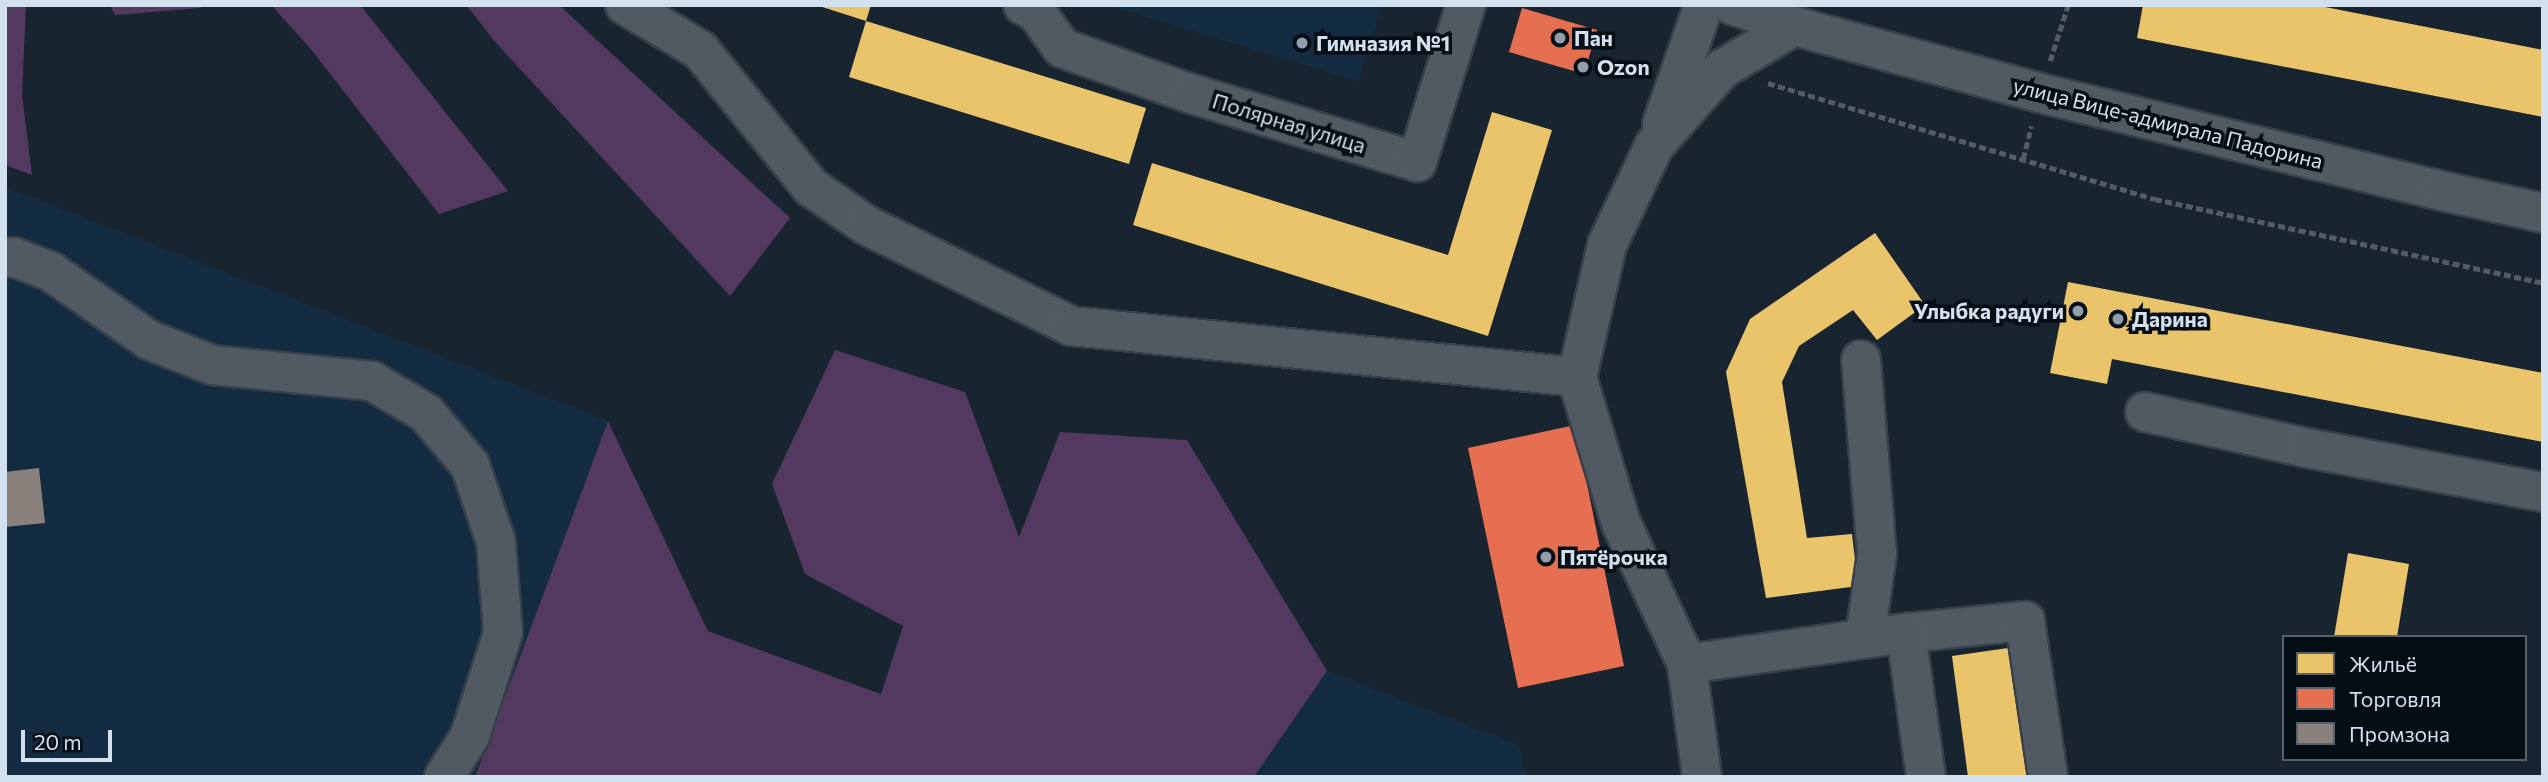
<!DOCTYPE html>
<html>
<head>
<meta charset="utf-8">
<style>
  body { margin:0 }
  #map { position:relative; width:2548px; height:782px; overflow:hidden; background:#18242f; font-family:Commissioner,sans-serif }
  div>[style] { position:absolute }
  .built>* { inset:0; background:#132c42 }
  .forest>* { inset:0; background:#53395f }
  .homes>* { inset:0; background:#e9c46a }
  .shops>* { inset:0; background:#e76f51 }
  .industry>* { inset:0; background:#8a817c }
  .path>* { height:4.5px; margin-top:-2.25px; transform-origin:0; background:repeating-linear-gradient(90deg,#545b63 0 7px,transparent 0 10.5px) }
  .roads { filter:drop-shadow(2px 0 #374049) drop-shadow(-2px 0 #374049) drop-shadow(0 2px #374049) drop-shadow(0 -2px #374049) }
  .minor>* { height:38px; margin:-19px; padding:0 19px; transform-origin:19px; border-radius:19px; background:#515a62 }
  .dots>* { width:19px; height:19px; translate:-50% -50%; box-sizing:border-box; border:4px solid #050d15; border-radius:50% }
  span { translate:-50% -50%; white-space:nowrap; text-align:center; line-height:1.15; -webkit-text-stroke:7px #050d15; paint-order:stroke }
  .poi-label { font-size:21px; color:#d3e0ee; font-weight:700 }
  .left { translate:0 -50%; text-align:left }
  .right { translate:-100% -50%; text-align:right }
  .street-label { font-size:21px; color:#d3e0ee }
  .frame { position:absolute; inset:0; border:7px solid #d3e0ee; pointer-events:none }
  .legend { position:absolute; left:2282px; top:635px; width:245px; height:126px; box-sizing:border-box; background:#050d15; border:2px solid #57616c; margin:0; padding:9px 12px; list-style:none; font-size:21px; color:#d3e0ee }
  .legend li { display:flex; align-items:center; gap:14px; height:35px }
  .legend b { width:35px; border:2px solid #57616c }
  .scale { position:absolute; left:21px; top:730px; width:91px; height:32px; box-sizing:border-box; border:4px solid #d3e0ee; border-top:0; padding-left:9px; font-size:21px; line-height:24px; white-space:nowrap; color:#d3e0ee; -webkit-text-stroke:5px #050d15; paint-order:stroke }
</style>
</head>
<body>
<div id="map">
  <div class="built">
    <i style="clip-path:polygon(1107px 5px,1382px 5px,1359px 81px)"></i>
    <i style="clip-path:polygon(5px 187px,608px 421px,475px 777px,5px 777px)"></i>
    <i style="clip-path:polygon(1327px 671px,1519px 745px,1526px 777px,1254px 777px)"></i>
  </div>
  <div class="forest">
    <i style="clip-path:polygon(5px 5px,26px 5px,22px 95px,32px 175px,5px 165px)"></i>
    <i style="clip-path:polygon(110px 5px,199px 5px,201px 8px,115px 15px)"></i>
    <i style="clip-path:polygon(271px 5px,360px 5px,508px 191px,439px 214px,310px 48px)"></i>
    <i style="clip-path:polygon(466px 5px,559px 5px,790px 218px,730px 296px,496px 43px)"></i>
    <i style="clip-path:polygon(835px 350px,965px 392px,1019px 537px,1060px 432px,1187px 440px,1327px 671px,1254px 777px,475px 777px,608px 421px,708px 631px,881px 694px,903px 626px,805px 574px,772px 484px)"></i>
  </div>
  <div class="homes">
    <i style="clip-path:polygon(816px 5px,871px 5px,866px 21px,1146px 108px,1129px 164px,849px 77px,866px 21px)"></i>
    <i style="clip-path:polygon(2143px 5px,2315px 5px,2543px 50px,2543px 117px,2137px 38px)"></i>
    <i style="clip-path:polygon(1492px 112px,1552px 130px,1488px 336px,1133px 225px,1152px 163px,1448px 255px)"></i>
    <i style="clip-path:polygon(1875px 233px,1925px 305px,1877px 340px,1853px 310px,1799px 346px,1782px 382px,1807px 538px,1852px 534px,1858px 586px,1766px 598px,1726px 372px,1750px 319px)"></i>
    <i style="clip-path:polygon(2068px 282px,2543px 373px,2543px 442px,2112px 359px,2107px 384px,2050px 373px)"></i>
    <i style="clip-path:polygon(2348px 553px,2409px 564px,2397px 637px,2334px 637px)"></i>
    <i style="clip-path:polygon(2015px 647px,2033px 777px,1968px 777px,1952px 656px)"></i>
  </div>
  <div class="shops">
    <i style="clip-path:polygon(1522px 8px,1597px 30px,1584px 74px,1509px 52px)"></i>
    <i style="clip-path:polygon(1575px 425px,1624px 666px,1518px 688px,1468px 448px)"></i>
  </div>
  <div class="industry">
    <i style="clip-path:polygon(39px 468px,45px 523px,5px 527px,5px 472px)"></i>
  </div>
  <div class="path">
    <i style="left:2050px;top:61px;width:59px;rotate:-72.2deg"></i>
    <i style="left:1768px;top:83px;width:404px;rotate:16.7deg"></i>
    <i style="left:2155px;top:199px;width:397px;rotate:12.2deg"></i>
    <i style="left:2023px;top:159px;width:34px;rotate:-76deg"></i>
  </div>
  <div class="roads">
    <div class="minor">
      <i style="left:625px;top:5px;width:87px;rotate:31deg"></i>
      <i style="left:700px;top:50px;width:176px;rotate:51deg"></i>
      <i style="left:811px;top:187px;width:67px;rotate:34.6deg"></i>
      <i style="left:866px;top:225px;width:229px;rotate:26.2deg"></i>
      <i style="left:1071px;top:326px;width:509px;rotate:5.76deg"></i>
      <i style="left:1023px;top:5px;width:15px;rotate:28deg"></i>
      <i style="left:1036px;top:12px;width:44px;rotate:54.2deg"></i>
      <i style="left:1062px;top:48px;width:138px;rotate:19.5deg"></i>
      <i style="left:1192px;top:94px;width:235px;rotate:16.8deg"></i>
      <i style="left:1417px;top:162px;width:164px;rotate:-72.7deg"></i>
      <i style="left:1732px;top:5px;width:65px;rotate:18.7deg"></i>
      <i style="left:1794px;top:26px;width:255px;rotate:15.2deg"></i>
      <i style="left:2040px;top:93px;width:414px;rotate:13.7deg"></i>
      <i style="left:2442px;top:191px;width:103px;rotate:12.3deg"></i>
      <i style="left:1662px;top:124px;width:126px;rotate:-70.6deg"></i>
      <i style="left:5px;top:258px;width:8px;rotate:-7deg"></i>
      <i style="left:13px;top:257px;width:40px;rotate:21deg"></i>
      <i style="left:50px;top:271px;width:121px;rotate:34.9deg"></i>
      <i style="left:149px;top:340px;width:68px;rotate:21.6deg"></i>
      <i style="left:212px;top:365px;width:161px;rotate:5.7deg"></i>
      <i style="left:372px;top:381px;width:63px;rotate:30.7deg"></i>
      <i style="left:426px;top:413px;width:68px;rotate:49.8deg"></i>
      <i style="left:470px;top:465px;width:81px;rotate:71.3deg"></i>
      <i style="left:496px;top:542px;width:91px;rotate:85.6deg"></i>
      <i style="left:503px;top:633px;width:108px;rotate:107.8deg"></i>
      <i style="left:470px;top:736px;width:49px;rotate:122.4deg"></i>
      <i style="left:1861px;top:360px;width:195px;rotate:85.3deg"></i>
      <i style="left:1877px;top:554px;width:84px;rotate:98.2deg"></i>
      <i style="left:2145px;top:412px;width:166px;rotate:12.5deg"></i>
      <i style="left:2307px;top:448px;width:240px;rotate:10.6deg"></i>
      <i style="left:1906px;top:633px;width:120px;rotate:-5.8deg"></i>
      <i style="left:2025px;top:621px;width:158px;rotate:81.6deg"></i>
      <i style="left:1687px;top:664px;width:221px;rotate:-8.1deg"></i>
      <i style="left:1906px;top:633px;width:145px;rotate:82.1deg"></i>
      <i style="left:1702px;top:777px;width:114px;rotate:-97.6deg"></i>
      <i style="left:1687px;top:664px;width:156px;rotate:-115.1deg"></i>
      <i style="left:1621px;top:523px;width:152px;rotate:-106.8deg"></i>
      <i style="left:1577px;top:377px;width:135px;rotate:-77.2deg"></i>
      <i style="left:1607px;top:245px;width:110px;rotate:-64.6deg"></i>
      <i style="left:1654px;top:146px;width:103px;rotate:-48.6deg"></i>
      <i style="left:1722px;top:69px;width:84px;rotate:-30.8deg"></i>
    </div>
  </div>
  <div class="dots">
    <i style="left:1560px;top:38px;background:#929eab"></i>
    <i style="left:1302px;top:43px;background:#929eab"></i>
    <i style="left:1583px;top:67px;background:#929eab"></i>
    <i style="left:2078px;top:311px;background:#929eab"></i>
    <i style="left:2118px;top:319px;background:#929eab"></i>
    <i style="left:1546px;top:557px;background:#929eab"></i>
  </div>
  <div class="poi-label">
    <span class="left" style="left:1574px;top:38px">Пан</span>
    <span class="left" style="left:1316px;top:43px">Гимназия №1</span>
    <span class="left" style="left:1597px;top:67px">Ozon</span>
    <span class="right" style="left:2064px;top:311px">Улыбка радуги</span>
    <span class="left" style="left:2132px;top:319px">Дарина</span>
    <span class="left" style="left:1560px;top:557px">Пятёрочка</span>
  </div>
  <div class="street-label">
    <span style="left:1289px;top:123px;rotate:17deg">Полярная улица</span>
    <span style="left:2168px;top:123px;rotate:14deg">улица Вице-адмирала Падорина</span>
  </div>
  <div class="frame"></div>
  <ul class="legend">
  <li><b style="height:19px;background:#e9c46a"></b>Жильё</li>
  <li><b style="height:19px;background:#e76f51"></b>Торговля</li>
  <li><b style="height:19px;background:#8a817c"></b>Промзона</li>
  </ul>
  <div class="scale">20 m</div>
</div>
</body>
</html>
